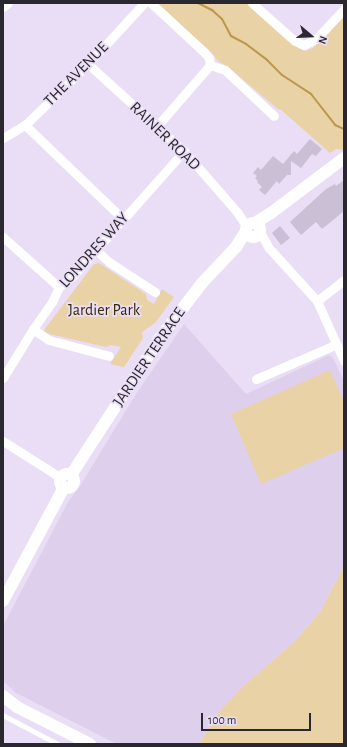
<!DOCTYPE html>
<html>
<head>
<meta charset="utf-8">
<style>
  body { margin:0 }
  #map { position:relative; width:347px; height:747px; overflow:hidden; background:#e9def5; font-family:"Alegreya Sans",sans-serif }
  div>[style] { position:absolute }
  .built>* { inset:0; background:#ded0ed }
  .green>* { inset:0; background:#e9d2a6 }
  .stream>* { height:2px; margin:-1px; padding:0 1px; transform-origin:1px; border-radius:1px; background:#bb964d }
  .building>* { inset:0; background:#cabfd5 }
  .lane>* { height:4.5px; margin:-2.25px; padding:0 2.25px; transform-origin:2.25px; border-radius:2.25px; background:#fff }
  .street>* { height:9px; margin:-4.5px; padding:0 4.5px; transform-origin:4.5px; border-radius:4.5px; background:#fff }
  .secondary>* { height:12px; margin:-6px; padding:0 6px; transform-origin:6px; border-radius:6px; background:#fff }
  .secondary>.ring { margin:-6px; padding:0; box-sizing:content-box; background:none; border:12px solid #fff; border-radius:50% }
  span { translate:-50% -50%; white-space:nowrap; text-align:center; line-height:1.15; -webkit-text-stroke:3.5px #e9def5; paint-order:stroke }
  .street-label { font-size:16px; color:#2b272f }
  .park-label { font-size:16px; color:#382907 }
  .frame { position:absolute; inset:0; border:4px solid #2b272f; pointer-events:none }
  .north { position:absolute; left:291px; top:16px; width:40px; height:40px; -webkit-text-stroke:3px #e9def5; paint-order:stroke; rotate:109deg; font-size:11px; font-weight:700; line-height:16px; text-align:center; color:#2b272f }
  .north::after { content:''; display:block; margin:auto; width:14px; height:18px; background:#2b272f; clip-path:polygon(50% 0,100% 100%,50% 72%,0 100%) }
  .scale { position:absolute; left:201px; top:713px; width:110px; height:18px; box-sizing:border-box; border:2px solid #2b272f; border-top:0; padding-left:5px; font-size:12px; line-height:14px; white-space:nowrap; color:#2b272f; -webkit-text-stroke:3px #e9def5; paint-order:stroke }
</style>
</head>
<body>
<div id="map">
  <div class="built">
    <i style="clip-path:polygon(184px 324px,246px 394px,329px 355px,333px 358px,344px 381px,344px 566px,320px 612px,295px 641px,241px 688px,219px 712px,199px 744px,117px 744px,16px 693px,3px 681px,3px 626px,68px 502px,80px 486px,136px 394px)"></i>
  </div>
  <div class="green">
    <i style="clip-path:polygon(157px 3px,246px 3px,298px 48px,305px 51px,313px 48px,344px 14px,344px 150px,336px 149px,330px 153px,280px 109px,279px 110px,228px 67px,218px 61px,213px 54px)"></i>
    <i style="clip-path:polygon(99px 263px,146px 294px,147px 300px,154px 304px,162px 289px,174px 297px,155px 323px,142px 332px,143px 338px,124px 367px,110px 364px,121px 347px,111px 345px,106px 347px,45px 333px,44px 330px,94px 264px)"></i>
    <i style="clip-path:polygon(330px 370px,344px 402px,344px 448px,261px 484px,231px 414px)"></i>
    <i style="clip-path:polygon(344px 566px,344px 744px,199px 744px,219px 712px,241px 688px,295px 641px,320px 612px)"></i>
  </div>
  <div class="stream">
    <i style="left:198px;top:3px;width:16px;rotate:27deg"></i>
    <i style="left:212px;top:10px;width:13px;rotate:42deg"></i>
    <i style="left:222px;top:19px;width:19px;rotate:62deg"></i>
    <i style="left:231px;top:36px;width:17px;rotate:28deg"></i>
    <i style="left:246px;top:44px;width:26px;rotate:37deg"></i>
    <i style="left:267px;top:60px;width:21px;rotate:45deg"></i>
    <i style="left:282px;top:75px;width:35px;rotate:33deg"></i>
    <i style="left:311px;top:94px;width:39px;rotate:52deg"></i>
    <i style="left:335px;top:125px;width:10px;rotate:24deg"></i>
  </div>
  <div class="building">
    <i style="clip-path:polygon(310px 139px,322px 149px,316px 156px,312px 154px,301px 168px,291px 161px,291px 175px,287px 175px,279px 184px,277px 181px,265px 195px,259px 190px,262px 187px,257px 182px,258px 181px,255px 178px,257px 176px,253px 173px,258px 167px,261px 170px,273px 156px,283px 164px,294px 151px,297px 154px)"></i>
    <i style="clip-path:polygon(344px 180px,344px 211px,322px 229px,316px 222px,301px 235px,290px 222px,326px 189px,335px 184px,336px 186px)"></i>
    <i style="clip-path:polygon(280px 226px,290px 238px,281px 245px,272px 233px)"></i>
  </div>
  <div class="lane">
    <i style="left:3px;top:715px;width:62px;rotate:27.8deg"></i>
  </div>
  <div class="street">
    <i style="left:151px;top:3px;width:72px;rotate:42.8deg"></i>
    <i style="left:204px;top:52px;width:8px;rotate:50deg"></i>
    <i style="left:209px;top:58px;width:7px;rotate:82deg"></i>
    <i style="left:210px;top:65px;width:16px;rotate:18deg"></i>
    <i style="left:225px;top:70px;width:67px;rotate:43.2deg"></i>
    <i style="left:252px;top:3px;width:57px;rotate:41.5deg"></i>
    <i style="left:295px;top:41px;width:10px;rotate:24deg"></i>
    <i style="left:304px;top:45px;width:13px;rotate:-27deg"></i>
    <i style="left:316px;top:39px;width:41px;rotate:-47deg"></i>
    <i style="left:3px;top:7px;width:6px;rotate:-39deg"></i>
    <i style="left:88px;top:64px;width:130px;rotate:42.2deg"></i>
    <i style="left:184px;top:151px;width:81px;rotate:49deg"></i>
    <i style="left:237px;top:212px;width:18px;rotate:56deg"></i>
    <i style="left:25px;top:125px;width:134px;rotate:43.8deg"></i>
    <i style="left:157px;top:126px;width:81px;rotate:-49deg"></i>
    <i style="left:3px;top:138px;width:26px;rotate:-31deg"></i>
    <i style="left:25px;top:125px;width:88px;rotate:-44.1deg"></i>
    <i style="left:88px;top:64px;width:83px;rotate:-47.4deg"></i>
    <i style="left:260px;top:232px;width:18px;rotate:61deg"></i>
    <i style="left:269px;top:248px;width:72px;rotate:47.8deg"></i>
    <i style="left:317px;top:301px;width:66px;rotate:65.8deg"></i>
    <i style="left:3px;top:237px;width:75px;rotate:41.8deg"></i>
    <i style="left:95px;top:249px;width:19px;rotate:43deg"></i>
    <i style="left:109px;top:262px;width:55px;rotate:33.1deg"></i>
    <i style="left:317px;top:301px;width:34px;rotate:-38deg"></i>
    <i style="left:33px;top:329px;width:19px;rotate:35deg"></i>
    <i style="left:49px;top:340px;width:62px;rotate:14.9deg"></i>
    <i style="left:3px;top:378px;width:57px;rotate:-58.5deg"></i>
    <i style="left:33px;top:329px;width:33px;rotate:-55deg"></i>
    <i style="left:52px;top:302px;width:17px;rotate:-65deg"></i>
    <i style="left:59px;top:287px;width:16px;rotate:-38deg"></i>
    <i style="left:72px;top:277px;width:169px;rotate:-48.4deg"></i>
    <i style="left:256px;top:379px;width:88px;rotate:-23.4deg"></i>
    <i style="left:3px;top:441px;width:69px;rotate:32.5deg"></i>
  </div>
  <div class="secondary">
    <i class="ring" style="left:246px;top:223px;width:2px;height:2px"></i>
    <i style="left:255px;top:223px;width:19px;rotate:-32deg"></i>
    <i style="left:271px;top:213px;width:91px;rotate:-37deg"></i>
    <i class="ring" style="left:60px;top:474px;width:2px;height:2px"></i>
    <i style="left:71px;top:475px;width:163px;rotate:-57deg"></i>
    <i style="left:160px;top:338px;width:69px;rotate:-52.6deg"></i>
    <i style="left:202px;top:283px;width:50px;rotate:-46.6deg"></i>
    <i style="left:236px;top:247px;width:19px;rotate:-58deg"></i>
    <i style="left:3px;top:601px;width:129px;rotate:-61.8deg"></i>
    <i style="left:3px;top:696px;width:18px;rotate:38deg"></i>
    <i style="left:17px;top:707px;width:82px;rotate:26.9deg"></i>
  </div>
  <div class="street-label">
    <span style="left:76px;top:74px;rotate:-45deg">THE AVENUE</span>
    <span style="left:165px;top:136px;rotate:44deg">RAINER ROAD</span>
    <span style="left:94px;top:250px;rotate:-48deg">LONDRES WAY</span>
    <span style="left:149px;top:357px;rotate:-56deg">JARDIER TERRACE</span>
  </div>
  <div class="park-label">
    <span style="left:104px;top:310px">Jardier Park</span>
  </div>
  <div class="frame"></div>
  <div class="north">N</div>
  <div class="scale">100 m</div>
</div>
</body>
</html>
